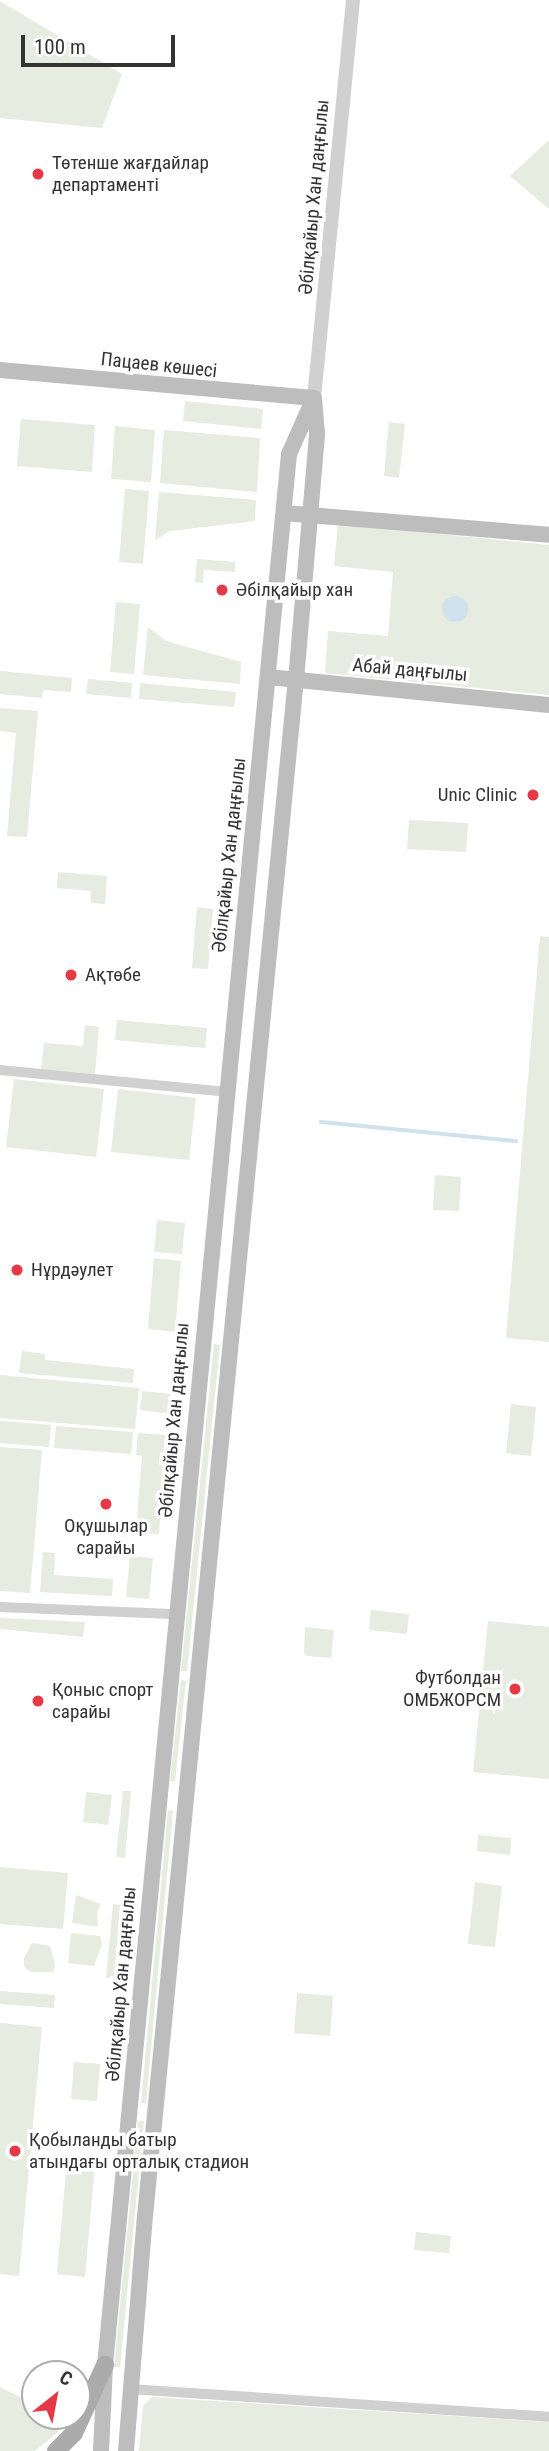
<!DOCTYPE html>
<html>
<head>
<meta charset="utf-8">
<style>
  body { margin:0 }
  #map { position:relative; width:549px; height:2451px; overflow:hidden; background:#fff; font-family:"Roboto Condensed",sans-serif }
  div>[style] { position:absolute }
  .green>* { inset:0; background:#e6ecdf }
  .water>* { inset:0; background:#cfe2ee }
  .round { border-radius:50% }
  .stream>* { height:3.5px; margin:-1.75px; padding:0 1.75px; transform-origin:1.75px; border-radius:1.75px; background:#cfe2ee }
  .minor>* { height:10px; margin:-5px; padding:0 5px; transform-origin:5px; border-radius:5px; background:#d0d0d0 }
  .tertiary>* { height:14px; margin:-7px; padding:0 7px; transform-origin:7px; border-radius:7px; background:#d0d0d0 }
  .secondary>* { height:16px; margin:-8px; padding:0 8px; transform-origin:8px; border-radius:8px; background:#bdbdbd }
  .primary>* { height:18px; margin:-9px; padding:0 9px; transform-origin:9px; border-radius:9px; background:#ababab }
  .dots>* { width:19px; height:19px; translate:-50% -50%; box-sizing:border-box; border:4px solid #fff; border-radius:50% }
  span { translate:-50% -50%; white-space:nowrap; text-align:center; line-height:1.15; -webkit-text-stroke:7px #fff; paint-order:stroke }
  .poi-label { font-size:19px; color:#333 }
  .left { translate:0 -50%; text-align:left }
  .right { translate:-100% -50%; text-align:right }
  .street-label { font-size:19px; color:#333 }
  .north { position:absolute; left:21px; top:2360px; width:70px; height:70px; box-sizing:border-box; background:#fff; border:2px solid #adadad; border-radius:50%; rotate:31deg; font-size:19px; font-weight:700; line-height:28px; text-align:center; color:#333 }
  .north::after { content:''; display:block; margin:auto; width:24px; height:32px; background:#e63946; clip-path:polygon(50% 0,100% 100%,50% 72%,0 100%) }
  .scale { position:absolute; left:21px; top:35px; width:154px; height:32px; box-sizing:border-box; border:4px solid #333; border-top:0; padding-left:9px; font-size:21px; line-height:24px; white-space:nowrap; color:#333; -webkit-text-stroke:5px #fff; paint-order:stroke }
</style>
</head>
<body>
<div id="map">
  <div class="green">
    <i style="clip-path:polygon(0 1px,122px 74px,102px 128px,0 118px)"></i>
    <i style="clip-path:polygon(549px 140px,549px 209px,510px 176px)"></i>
    <i style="clip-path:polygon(185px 401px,263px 409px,261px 429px,183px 421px)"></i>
    <i style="clip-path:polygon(21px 419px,95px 425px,92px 472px,17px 466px)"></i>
    <i style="clip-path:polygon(389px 422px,405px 424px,399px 478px,384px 476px)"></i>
    <i style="clip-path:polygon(115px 426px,155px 430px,151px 482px,111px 479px)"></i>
    <i style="clip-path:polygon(164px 430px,260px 438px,257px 492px,160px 483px)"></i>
    <i style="clip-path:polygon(125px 489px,149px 491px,143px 564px,119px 562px)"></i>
    <i style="clip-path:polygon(159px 492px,256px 500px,255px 521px,170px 531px,155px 540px)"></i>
    <i style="clip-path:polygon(338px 524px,549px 545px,549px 695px,325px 673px,328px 631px,388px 636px,393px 572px,334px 566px)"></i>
    <i style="clip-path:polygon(197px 559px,235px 562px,235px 572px,204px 570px,203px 583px,195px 582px)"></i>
    <i style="clip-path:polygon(116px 602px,140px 604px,134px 674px,110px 672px)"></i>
    <i style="clip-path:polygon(148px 627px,166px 641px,241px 662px,240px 684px,143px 675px)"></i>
    <i style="clip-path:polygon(0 671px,72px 678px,71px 692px,43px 690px,42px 698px,0 694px)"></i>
    <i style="clip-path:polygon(88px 679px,132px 683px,131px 698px,86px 694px)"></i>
    <i style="clip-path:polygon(140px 683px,236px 692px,234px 707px,139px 699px)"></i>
    <i style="clip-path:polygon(0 708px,38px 711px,27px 837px,7px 836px,16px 733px,0 731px)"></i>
    <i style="clip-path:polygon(409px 820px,468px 823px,466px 852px,407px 849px)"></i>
    <i style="clip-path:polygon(58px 872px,107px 876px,105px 904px,91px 903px,91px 891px,57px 888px)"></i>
    <i style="clip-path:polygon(197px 907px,213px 909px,208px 969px,192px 968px)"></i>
    <i style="clip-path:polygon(540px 936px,549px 937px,549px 1342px,506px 1338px)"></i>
    <i style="clip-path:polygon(117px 1020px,207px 1028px,205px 1048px,115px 1040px)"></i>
    <i style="clip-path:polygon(85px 1025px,99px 1027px,95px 1074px,41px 1069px,44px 1043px,83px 1046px)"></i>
    <i style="clip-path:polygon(14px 1079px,104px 1089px,96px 1157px,6px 1147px)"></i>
    <i style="clip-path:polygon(118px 1089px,196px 1098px,189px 1160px,111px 1152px)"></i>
    <i style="clip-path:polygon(435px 1175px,461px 1177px,459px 1211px,433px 1210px)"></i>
    <i style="clip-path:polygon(157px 1220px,185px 1223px,182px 1254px,154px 1252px)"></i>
    <i style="clip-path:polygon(154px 1258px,181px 1261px,175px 1332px,148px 1329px)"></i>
    <i style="clip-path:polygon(214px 1344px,220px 1345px,187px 1671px,181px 1671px)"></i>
    <i style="clip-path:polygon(22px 1351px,45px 1354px,45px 1360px,134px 1369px,133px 1383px,19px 1373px)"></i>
    <i style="clip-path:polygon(0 1375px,139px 1388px,135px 1429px,0 1418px)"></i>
    <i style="clip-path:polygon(142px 1391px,171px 1394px,169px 1414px,140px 1410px)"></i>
    <i style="clip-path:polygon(511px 1404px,536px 1407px,531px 1456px,506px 1453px)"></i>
    <i style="clip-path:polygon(0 1421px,51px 1425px,49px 1447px,0 1443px)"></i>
    <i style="clip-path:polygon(56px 1426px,133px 1432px,131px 1454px,54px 1448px)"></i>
    <i style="clip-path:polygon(138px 1433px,167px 1435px,159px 1534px,136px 1532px,142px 1456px,136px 1455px)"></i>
    <i style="clip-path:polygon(0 1447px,42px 1450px,30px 1593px,0 1591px)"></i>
    <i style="clip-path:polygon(43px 1552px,55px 1553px,54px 1575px,113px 1579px,112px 1596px,40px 1592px)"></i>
    <i style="clip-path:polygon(130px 1556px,153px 1558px,149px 1599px,126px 1597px)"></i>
    <i style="clip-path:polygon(371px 1610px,409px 1614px,407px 1634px,369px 1630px)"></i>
    <i style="clip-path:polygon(0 1618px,85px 1622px,83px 1637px,0 1629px)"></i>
    <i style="clip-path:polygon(488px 1621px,549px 1627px,549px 1779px,473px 1772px)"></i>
    <i style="clip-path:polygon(305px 1627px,334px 1630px,331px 1658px,307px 1656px,304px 1653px)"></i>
    <i style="clip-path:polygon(181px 1680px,186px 1681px,175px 1781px,170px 1781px)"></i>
    <i style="clip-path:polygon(123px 1791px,131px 1791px,125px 1858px,116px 1857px)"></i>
    <i style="clip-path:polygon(86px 1792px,112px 1795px,108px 1825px,83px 1822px)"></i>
    <i style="clip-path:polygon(168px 1810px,173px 1811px,146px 2103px,141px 2103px)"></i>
    <i style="clip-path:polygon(478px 1835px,511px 1838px,510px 1855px,477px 1851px)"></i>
    <i style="clip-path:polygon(0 1867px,68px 1873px,63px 1929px,0 1924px)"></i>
    <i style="clip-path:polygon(475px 1882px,502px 1886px,495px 1947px,468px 1944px)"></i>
    <i style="clip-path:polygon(76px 1895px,101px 1904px,97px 1913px,98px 1927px,72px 1923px)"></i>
    <i style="clip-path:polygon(113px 1904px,120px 1905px,114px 1978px,106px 1978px)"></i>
    <i style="clip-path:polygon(71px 1933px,100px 1936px,102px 1944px,94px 1966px,68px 1963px)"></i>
    <i style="clip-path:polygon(32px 1943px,50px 1946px,55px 1965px,53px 1972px,31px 1972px,24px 1967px,24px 1958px)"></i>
    <i style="clip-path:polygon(0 1991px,55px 1995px,54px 2008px,0 2004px)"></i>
    <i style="clip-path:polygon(297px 1993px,333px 1996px,330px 2036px,294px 2033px)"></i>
    <i style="clip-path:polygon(0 2023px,42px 2027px,19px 2276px,0 2274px)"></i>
    <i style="clip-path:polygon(74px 2062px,100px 2064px,97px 2101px,71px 2099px)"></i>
    <i style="clip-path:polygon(138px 2121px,144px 2121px,120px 2367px,114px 2367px)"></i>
    <i style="clip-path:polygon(67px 2160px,95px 2163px,85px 2277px,57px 2274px)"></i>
    <i style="clip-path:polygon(416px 2232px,451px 2236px,449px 2253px,414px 2250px)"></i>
    <i style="clip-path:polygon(0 2387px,24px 2399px,35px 2400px,35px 2416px,63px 2416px,58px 2432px,35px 2451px,0 2451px)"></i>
    <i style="clip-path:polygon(152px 2397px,549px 2422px,549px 2451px,139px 2451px,143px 2406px)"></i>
  </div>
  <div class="water">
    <i class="round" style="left:442px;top:596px;width:26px;height:26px"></i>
  </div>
  <div class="stream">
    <i style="left:321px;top:1122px;width:196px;rotate:5.6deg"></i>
  </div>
  <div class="minor">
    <i style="left:0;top:1070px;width:228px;rotate:5.5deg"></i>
    <i style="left:0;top:1607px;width:178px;rotate:2.3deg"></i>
    <i style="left:130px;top:2389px;width:420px;rotate:3.8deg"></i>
  </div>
  <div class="tertiary">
    <i style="left:314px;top:398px;width:400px;rotate:-84.4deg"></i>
  </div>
  <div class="secondary">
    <i style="left:0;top:370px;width:315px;rotate:5.1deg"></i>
    <i style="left:284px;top:513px;width:266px;rotate:4.7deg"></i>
    <i style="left:268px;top:677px;width:282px;rotate:5.7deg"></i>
    <i style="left:101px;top:2451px;width:86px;rotate:-87.3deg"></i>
    <i style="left:105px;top:2365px;width:1920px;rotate:-84.5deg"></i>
    <i style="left:289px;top:454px;width:61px;rotate:-65.9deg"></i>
    <i style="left:126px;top:2451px;width:236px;rotate:-85.4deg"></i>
    <i style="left:145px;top:2216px;width:1543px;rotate:-84.39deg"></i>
    <i style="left:296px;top:680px;width:248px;rotate:-85.1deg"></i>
    <i style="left:317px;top:433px;width:32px;rotate:-95deg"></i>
  </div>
  <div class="primary">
    <i style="left:56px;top:2451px;width:25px;rotate:-45deg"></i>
    <i style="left:74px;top:2433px;width:75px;rotate:-65.5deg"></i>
  </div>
  <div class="dots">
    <i style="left:38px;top:174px;background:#e63946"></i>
    <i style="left:222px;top:590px;background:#e63946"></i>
    <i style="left:533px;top:795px;background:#e63946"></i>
    <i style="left:71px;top:975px;background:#e63946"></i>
    <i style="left:17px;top:1270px;background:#e63946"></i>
    <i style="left:106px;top:1504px;background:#e63946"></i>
    <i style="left:515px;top:1689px;background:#e63946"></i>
    <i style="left:38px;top:1701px;background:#e63946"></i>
    <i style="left:15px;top:2151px;background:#e63946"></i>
  </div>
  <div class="poi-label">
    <span class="left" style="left:52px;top:174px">Төтенше жағдайлар<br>департаменті</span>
    <span class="left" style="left:236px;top:590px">Әбілқайыр хан</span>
    <span class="right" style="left:517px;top:795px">Unic Clinic</span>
    <span class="left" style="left:85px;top:975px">Ақтөбе</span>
    <span class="left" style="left:31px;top:1270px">Нұрдәулет</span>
    <span style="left:106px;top:1537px">Оқушылар<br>сарайы</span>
    <span class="right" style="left:501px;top:1689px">Футболдан<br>ОМБЖОРСМ</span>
    <span class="left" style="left:52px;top:1701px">Қоныс спорт<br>сарайы</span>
    <span class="left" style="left:29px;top:2151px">Қобыланды батыр<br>атындағы орталық стадион</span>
  </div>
  <div class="street-label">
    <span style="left:314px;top:197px;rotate:-85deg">Әбілқайыр Хан даңғылы</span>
    <span style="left:159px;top:365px;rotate:6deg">Пацаев көшесі</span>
    <span style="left:410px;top:670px;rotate:5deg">Абай даңғылы</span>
    <span style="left:229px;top:855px;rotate:-84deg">Әбілқайыр Хан даңғылы</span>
    <span style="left:174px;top:1420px;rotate:-85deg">Әбілқайыр Хан даңғылы</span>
    <span style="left:121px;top:1984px;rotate:-85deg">Әбілқайыр Хан даңғылы</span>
  </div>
  <div class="north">С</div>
  <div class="scale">100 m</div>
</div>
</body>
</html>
